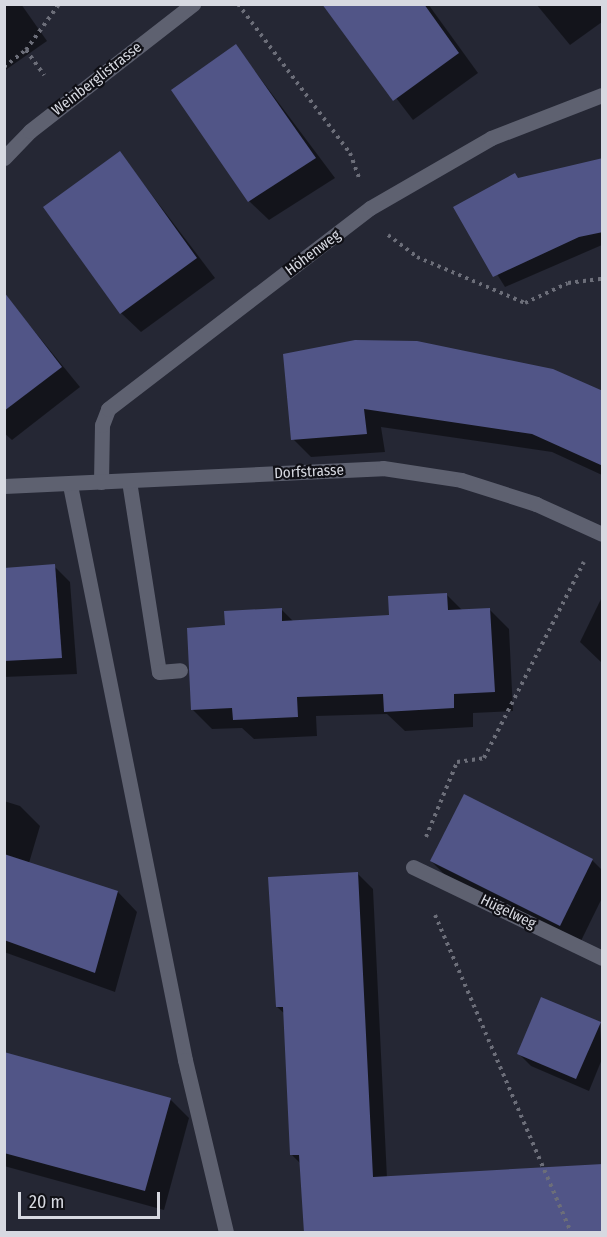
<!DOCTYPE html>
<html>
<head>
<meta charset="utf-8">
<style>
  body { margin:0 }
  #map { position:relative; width:607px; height:1237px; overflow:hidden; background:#252734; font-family:"Fira Sans Condensed",sans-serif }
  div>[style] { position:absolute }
  .shadow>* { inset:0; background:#0007 }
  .building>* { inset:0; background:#515587 }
  .path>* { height:4px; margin-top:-2px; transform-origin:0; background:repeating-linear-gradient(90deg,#6c6e79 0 3px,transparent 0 7.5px) }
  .minor>* { height:15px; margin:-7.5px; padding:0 7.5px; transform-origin:7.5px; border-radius:7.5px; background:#5e6170 }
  span { translate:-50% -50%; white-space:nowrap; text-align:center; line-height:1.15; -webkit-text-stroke:4.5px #101016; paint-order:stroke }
  .street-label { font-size:15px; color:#d7d9e1 }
  .frame { position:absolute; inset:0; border:6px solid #d7d9e1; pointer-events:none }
  .scale { position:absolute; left:18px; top:1192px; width:142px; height:27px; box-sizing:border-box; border:3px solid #d7d9e1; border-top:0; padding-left:8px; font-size:18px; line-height:21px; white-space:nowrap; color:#d7d9e1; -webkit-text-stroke:4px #101016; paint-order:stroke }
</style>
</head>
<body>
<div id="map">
  <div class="shadow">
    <i style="clip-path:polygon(4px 4px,21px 4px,47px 41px,4px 71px)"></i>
    <i style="clip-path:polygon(324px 4px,428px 4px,478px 73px,413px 120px)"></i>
    <i style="clip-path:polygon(536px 4px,602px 4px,602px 22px,570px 45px)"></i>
    <i style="clip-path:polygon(236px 46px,335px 178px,269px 220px,249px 201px)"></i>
    <i style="clip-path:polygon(120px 153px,215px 278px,141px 332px,121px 313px)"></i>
    <i style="clip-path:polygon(602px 160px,602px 245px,505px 287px,455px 207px,519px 179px)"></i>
    <i style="clip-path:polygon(4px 294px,80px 387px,12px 440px,4px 433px)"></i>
    <i style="clip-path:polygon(284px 355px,602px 392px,602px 475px,552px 452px,381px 427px,385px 452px,311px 457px,293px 439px)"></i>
    <i style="clip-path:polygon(54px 566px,70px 582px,77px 674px,4px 677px,4px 570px)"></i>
    <i style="clip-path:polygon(446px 594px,463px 611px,489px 609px,509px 629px,513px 711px,473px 713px,473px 727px,405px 731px,387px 714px,316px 716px,317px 736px,254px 739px,242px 728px,212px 729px,192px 709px,227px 627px,281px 609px,294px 622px,391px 616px)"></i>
    <i style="clip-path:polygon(602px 597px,602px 663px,580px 642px)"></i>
    <i style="clip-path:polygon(4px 801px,20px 806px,40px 826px,29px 863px,118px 892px,137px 912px,115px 992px,4px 952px)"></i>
    <i style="clip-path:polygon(592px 860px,602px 870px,602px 898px,579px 945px,451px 881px,431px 861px)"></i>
    <i style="clip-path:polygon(357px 873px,373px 889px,387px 1178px,602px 1232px,301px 1164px,292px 1155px,285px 1014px,277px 1007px)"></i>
    <i style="clip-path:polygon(600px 1024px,602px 1059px,589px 1091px,531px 1066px,519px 1054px)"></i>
    <i style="clip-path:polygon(4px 1054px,170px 1099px,189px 1118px,164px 1210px,4px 1166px)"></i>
  </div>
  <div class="building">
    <i style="clip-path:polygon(322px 4px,424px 4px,459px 53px,393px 101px)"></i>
    <i style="clip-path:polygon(236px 44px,316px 158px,248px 202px,171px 90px)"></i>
    <i style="clip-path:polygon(120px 151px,197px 258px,120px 314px,43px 207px)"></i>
    <i style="clip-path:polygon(603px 158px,603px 232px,579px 237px,493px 277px,453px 207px,515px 173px,518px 178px)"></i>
    <i style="clip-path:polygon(4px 292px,62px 367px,4px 411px)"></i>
    <i style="clip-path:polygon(355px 340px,417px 341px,553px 369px,603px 391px,603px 466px,532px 434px,364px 409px,367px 434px,291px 440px,283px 354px)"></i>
    <i style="clip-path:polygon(55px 564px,62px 658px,4px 661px,4px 568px)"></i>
    <i style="clip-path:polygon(447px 593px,448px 610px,490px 608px,495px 692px,454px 694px,454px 708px,384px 712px,383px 694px,297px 697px,298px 717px,233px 720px,232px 708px,191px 710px,187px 628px,225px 625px,224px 611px,282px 608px,282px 621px,389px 615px,388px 596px)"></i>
    <i style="clip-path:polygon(464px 794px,593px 859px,560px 926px,430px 861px)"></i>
    <i style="clip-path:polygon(4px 854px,118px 891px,95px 973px,4px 940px)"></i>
    <i style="clip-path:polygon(358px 872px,373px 1177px,603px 1164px,603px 1233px,304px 1233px,299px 1155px,290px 1155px,283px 1007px,276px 1007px,268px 877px)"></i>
    <i style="clip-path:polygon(541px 997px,601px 1022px,576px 1079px,517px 1054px)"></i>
    <i style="clip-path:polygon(4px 1052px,171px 1098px,145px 1191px,4px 1153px)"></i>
  </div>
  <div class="path">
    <i style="left:238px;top:4px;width:186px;rotate:53.1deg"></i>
    <i style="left:350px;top:153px;width:27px;rotate:70deg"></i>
    <i style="left:26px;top:50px;width:31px;rotate:54deg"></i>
    <i style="left:4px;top:67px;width:28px;rotate:-38deg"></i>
    <i style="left:26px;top:50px;width:57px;rotate:-54.3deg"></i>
    <i style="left:388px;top:235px;width:36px;rotate:37deg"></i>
    <i style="left:417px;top:257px;width:117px;rotate:23.1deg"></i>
    <i style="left:525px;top:303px;width:47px;rotate:-24.9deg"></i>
    <i style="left:568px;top:283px;width:34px;rotate:-7deg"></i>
    <i style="left:426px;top:837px;width:81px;rotate:-67.5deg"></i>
    <i style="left:457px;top:762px;width:27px;rotate:-8deg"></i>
    <i style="left:484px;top:758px;width:220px;rotate:-63deg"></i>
    <i style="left:435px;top:915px;width:345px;rotate:66.8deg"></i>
  </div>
  <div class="minor">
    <i style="left:4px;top:158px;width:37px;rotate:-46deg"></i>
    <i style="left:30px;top:131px;width:207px;rotate:-37.9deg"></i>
    <i style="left:129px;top:481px;width:193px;rotate:81.1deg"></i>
    <i style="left:159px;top:672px;width:21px;rotate:-5deg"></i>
    <i style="left:101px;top:482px;width:57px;rotate:-89deg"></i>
    <i style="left:102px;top:425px;width:17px;rotate:-69deg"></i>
    <i style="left:108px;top:409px;width:330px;rotate:-37.5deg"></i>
    <i style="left:370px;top:208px;width:140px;rotate:-30deg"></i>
    <i style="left:491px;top:138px;width:119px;rotate:-21.2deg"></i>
    <i style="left:70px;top:485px;width:586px;rotate:78.69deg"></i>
    <i style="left:185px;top:1060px;width:177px;rotate:76.6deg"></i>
    <i style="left:4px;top:486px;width:379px;rotate:-2.7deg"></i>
    <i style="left:383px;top:468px;width:79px;rotate:8.7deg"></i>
    <i style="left:461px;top:480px;width:79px;rotate:17.7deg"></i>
    <i style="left:536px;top:504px;width:72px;rotate:24.4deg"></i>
    <i style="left:413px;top:867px;width:210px;rotate:25.7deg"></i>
  </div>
  <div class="street-label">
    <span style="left:97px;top:79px;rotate:-38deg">Weinberglistrasse</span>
    <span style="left:313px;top:253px;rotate:-37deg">Höhenweg</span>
    <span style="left:309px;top:472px;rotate:-3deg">Dorfstrasse</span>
    <span style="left:508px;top:912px;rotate:26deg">Hügelweg</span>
  </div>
  <div class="frame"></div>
  <div class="scale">20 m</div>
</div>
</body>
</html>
